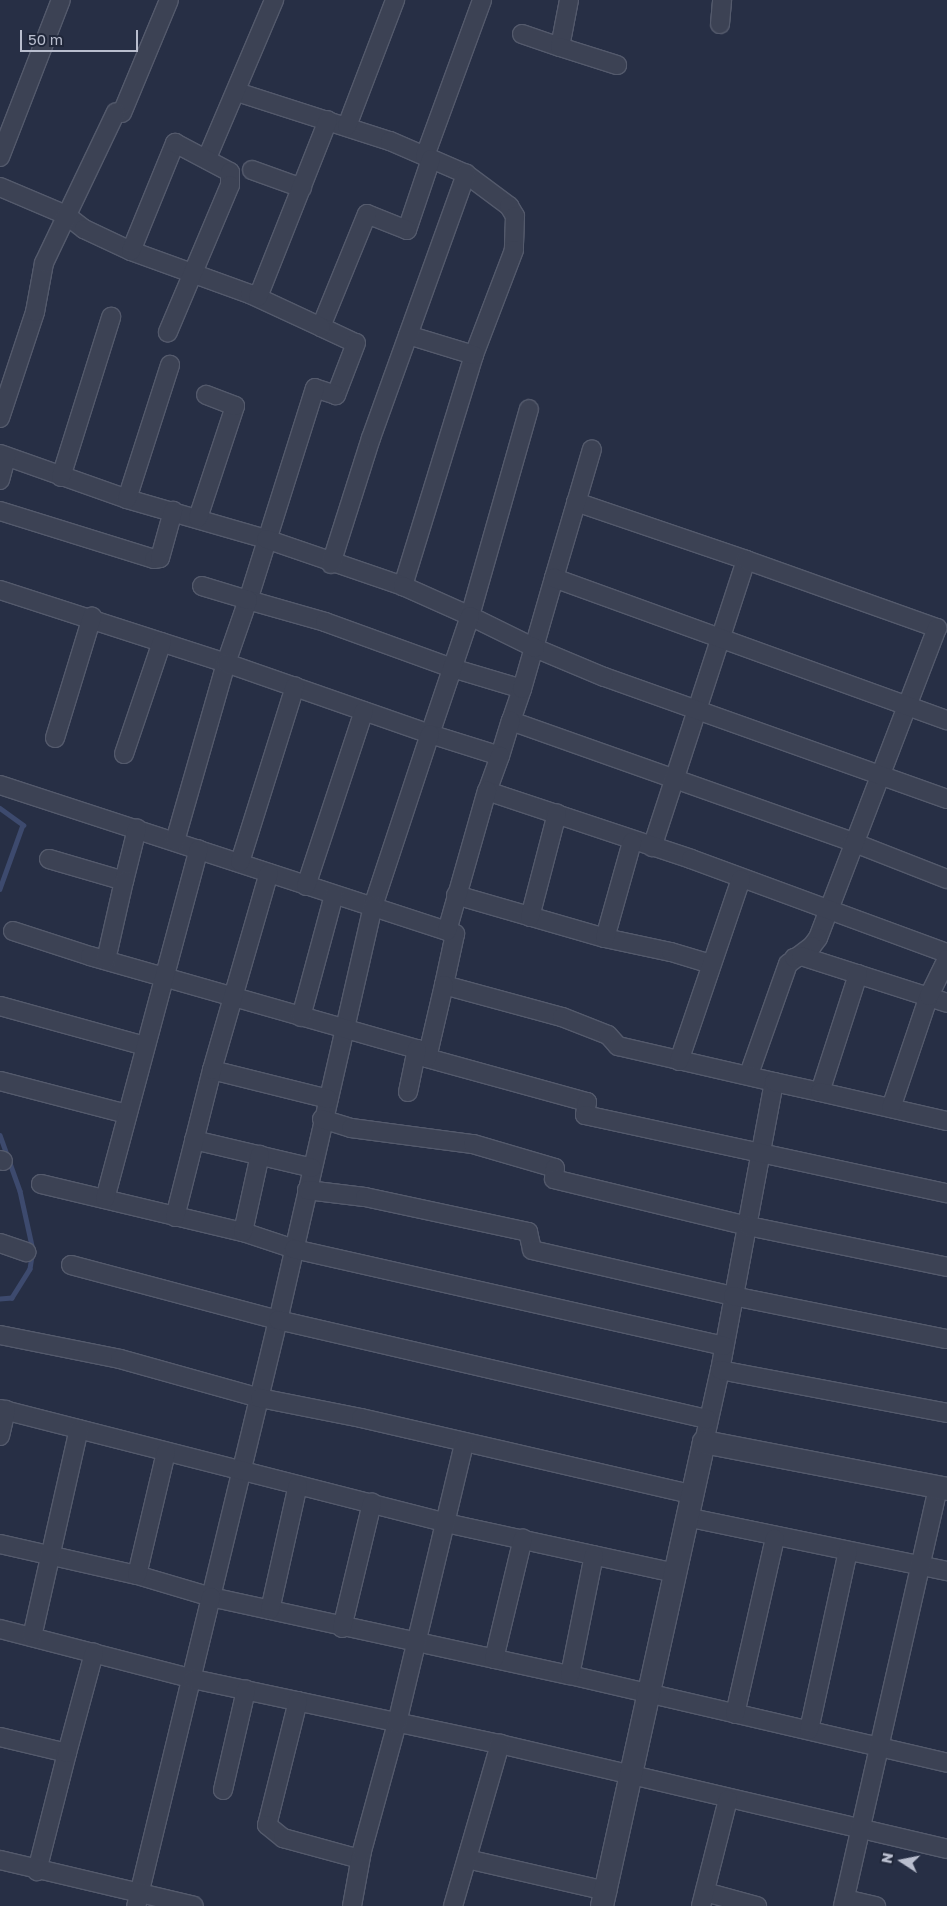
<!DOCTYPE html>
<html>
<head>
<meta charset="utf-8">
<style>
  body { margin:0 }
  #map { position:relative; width:947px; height:1906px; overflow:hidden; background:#272f45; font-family:"Golos Text",sans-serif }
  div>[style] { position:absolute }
  .stream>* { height:4.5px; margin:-2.25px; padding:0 2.25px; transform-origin:2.25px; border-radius:2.25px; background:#3d4a6e }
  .roads { filter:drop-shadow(1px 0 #545a6c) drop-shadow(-1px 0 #545a6c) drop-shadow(0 1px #545a6c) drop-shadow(0 -1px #545a6c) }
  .minor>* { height:18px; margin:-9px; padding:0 9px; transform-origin:9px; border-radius:9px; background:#3c4254 }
  .tertiary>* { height:22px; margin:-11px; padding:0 11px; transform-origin:11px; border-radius:11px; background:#3c4254 }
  span { translate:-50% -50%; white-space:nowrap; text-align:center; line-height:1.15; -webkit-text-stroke:4px #20273a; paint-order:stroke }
  .north { position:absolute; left:877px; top:1836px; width:50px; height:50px; -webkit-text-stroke:4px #20273a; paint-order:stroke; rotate:281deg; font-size:14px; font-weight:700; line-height:20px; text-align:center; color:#b9bece }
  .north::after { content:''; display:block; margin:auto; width:18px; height:22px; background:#b9bece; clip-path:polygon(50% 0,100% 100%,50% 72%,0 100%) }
  .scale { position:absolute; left:20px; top:30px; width:118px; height:22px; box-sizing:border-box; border:2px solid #b9bece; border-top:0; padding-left:6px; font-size:15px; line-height:18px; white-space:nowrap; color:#b9bece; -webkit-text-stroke:4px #20273a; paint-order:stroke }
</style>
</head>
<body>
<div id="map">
  <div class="stream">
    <i style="left:0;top:808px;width:29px;rotate:36deg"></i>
    <i style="left:23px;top:825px;width:68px;rotate:109.8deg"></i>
    <i style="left:0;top:1135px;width:59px;rotate:70.3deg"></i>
    <i style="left:20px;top:1191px;width:60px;rotate:77.6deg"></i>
    <i style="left:33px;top:1250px;width:19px;rotate:99deg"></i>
    <i style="left:30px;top:1269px;width:34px;rotate:122deg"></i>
    <i style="left:12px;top:1298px;width:12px;rotate:175deg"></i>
  </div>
  <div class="roads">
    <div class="minor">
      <i style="left:720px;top:24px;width:24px;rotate:-85deg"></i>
      <i style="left:522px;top:34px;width:40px;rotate:18.9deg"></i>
      <i style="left:560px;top:47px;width:48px;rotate:-79.2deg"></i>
      <i style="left:560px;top:47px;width:60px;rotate:17.5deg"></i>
      <i style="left:237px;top:92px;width:161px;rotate:17.8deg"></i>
      <i style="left:390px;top:141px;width:83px;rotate:23.5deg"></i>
      <i style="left:466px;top:174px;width:54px;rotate:36.7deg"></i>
      <i style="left:509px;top:206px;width:12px;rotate:59deg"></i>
      <i style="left:515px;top:216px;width:34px;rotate:92deg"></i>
      <i style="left:514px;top:250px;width:112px;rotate:110.9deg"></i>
      <i style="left:474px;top:355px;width:242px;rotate:107.1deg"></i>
      <i style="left:122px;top:113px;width:122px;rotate:-67.4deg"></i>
      <i style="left:347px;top:126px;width:135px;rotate:-69.1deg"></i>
      <i style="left:425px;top:156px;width:166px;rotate:-69.9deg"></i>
      <i style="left:0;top:157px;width:168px;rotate:-68.8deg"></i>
      <i style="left:207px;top:158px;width:172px;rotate:-67deg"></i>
      <i style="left:431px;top:159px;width:75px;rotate:108.7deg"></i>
      <i style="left:407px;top:230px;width:43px;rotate:-158.2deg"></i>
      <i style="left:367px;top:214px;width:122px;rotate:112.2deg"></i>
      <i style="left:321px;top:327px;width:38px;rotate:25deg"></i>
      <i style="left:356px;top:343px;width:56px;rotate:111deg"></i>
      <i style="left:336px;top:395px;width:22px;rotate:-162deg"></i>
      <i style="left:315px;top:388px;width:222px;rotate:107.5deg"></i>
      <i style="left:248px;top:600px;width:80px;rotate:15.9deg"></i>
      <i style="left:325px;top:622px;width:135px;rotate:19.9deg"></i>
      <i style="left:452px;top:668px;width:73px;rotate:16.7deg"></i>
      <i style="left:522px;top:689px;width:34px;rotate:109deg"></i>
      <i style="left:511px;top:721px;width:362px;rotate:19.5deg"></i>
      <i style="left:852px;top:842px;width:102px;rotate:21.3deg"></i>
      <i style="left:252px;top:170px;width:53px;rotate:19.8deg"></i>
      <i style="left:0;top:187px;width:72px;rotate:23deg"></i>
      <i style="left:66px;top:215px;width:23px;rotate:38deg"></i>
      <i style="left:84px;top:229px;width:52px;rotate:25.1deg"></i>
      <i style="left:131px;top:251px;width:127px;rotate:19.9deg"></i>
      <i style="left:250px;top:294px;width:78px;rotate:24.9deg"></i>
      <i style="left:131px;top:251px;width:117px;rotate:-67.8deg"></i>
      <i style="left:175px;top:143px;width:62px;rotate:27.8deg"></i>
      <i style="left:230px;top:172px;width:13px;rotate:90deg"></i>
      <i style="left:230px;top:185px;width:160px;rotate:112.9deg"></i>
      <i style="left:258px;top:297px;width:190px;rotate:-68.4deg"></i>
      <i style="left:408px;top:335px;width:69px;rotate:16.9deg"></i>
      <i style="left:0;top:418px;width:112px;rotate:-71.7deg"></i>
      <i style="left:35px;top:312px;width:50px;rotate:-79.6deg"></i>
      <i style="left:44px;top:263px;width:167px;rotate:-64.5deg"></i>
      <i style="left:0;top:454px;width:135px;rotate:19.5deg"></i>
      <i style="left:127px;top:499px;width:145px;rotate:16.1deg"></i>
      <i style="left:266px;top:539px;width:145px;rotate:18.9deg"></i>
      <i style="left:403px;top:586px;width:73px;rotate:24.1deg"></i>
      <i style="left:470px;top:616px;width:215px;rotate:-74.1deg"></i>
      <i style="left:61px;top:477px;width:168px;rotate:-72.6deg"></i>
      <i style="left:0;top:480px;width:24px;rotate:-75deg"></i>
      <i style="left:127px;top:499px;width:141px;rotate:-72.2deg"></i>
      <i style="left:576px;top:502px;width:180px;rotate:18.8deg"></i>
      <i style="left:746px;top:560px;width:302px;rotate:108.1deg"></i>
      <i style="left:0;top:511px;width:161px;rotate:17.3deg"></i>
      <i style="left:154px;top:559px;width:6px;rotate:-9deg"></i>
      <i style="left:160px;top:558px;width:49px;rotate:-74.5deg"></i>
      <i style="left:198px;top:518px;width:118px;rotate:-71.7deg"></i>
      <i style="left:235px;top:406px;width:31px;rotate:-159deg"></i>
      <i style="left:746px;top:560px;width:203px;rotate:19.6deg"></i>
      <i style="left:937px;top:628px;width:332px;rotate:111deg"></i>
      <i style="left:818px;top:938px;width:10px;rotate:127deg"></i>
      <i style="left:812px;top:946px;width:30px;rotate:143deg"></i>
      <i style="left:788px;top:964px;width:117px;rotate:109.5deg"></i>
      <i style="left:331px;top:564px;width:132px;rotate:-72.4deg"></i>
      <i style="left:371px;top:438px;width:281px;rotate:-70.2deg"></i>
      <i style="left:554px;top:578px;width:134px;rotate:-73.6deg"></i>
      <i style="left:0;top:590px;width:237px;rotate:17.9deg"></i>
      <i style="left:226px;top:663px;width:67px;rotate:-70.8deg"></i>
      <i style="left:248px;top:600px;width:48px;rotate:-163.1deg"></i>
      <i style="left:522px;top:689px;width:116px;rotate:-73.9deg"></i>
      <i style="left:554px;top:578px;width:418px;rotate:19.9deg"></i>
      <i style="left:55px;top:738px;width:127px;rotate:-73deg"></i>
      <i style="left:124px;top:754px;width:118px;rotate:-71.3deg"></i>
      <i style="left:500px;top:756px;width:37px;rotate:-73deg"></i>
      <i style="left:0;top:785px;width:479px;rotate:18.1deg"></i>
      <i style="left:455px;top:934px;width:52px;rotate:102.2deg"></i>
      <i style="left:444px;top:985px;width:122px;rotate:15.2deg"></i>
      <i style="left:562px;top:1017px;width:49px;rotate:21.4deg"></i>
      <i style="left:608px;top:1035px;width:15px;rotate:48deg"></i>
      <i style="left:618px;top:1046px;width:160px;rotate:13deg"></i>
      <i style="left:774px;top:1082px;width:293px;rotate:100.6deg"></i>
      <i style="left:720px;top:1370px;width:74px;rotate:102.5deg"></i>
      <i style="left:947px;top:799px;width:364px;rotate:-160.4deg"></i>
      <i style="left:604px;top:677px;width:75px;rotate:-157.2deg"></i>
      <i style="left:535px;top:648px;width:72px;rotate:-153.8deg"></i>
      <i style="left:470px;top:616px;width:125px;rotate:108.7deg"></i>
      <i style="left:430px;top:734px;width:73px;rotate:17.4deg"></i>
      <i style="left:500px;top:756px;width:37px;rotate:110deg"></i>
      <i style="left:487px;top:791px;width:215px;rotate:18.4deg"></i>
      <i style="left:691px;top:859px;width:273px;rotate:20.2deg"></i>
      <i style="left:175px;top:841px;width:185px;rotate:-74deg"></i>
      <i style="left:226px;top:663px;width:216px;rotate:19.2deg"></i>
      <i style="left:430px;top:734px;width:181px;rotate:108.3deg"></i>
      <i style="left:373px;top:906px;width:425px;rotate:102.9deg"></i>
      <i style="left:278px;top:1320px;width:285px;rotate:103.6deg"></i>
      <i style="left:211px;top:1597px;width:367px;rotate:12.3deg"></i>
      <i style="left:570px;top:1675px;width:387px;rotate:13.1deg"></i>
      <i style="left:49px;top:859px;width:78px;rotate:16.3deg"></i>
      <i style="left:124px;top:881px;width:54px;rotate:-76deg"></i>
      <i style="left:240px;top:862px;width:184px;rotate:-72.6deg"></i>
      <i style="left:306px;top:886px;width:184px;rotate:-71.7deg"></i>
      <i style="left:456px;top:895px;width:155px;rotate:16.1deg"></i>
      <i style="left:605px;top:938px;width:67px;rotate:12deg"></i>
      <i style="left:671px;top:952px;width:42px;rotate:16.7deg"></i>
      <i style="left:530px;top:917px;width:107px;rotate:-75.4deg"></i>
      <i style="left:13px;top:931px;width:81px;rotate:18deg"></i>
      <i style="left:90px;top:956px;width:340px;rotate:15.9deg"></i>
      <i style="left:417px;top:1049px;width:13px;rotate:42deg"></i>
      <i style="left:427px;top:1058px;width:166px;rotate:15.4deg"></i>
      <i style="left:587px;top:1102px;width:13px;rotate:99deg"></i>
      <i style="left:585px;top:1115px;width:370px;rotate:12.2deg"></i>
      <i style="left:447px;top:931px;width:146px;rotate:-74.1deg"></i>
      <i style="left:605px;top:938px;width:100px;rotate:-74.3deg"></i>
      <i style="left:794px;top:958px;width:7px;rotate:-16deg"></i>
      <i style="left:801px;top:956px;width:153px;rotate:17.8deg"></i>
      <i style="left:106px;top:960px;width:81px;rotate:-77.2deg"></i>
      <i style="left:0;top:1006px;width:150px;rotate:15.4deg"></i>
      <i style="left:301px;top:1017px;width:126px;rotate:-74.9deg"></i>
      <i style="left:427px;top:1058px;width:75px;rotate:-76.9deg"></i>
      <i style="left:679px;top:1061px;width:192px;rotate:-71.2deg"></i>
      <i style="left:212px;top:1070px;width:120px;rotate:14deg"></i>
      <i style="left:0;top:1081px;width:131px;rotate:14.6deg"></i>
      <i style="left:774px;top:1082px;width:47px;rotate:12.3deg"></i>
      <i style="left:820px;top:1092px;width:124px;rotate:-72.1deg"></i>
      <i style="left:408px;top:1092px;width:44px;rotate:-78.2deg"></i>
      <i style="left:820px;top:1092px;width:130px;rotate:12.9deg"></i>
      <i style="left:891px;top:1108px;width:118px;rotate:-71.3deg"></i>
      <i style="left:929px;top:996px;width:41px;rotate:-64.1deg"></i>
      <i style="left:322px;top:1119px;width:30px;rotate:17deg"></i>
      <i style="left:351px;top:1128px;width:123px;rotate:7.5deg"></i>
      <i style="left:473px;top:1144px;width:85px;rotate:16.3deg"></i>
      <i style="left:555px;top:1168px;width:11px;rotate:95deg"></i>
      <i style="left:554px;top:1179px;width:200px;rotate:13.6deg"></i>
      <i style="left:748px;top:1226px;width:203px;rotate:11.6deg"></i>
      <i style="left:194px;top:1140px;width:121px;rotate:13.3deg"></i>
      <i style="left:0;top:1160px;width:3px;rotate:18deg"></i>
      <i style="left:41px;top:1184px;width:208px;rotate:13.4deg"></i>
      <i style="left:243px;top:1232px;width:54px;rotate:18.4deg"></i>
      <i style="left:294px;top:1249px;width:441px;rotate:12.7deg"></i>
      <i style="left:307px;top:1190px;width:58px;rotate:6.9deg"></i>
      <i style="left:365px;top:1197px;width:167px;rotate:12.1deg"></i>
      <i style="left:528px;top:1232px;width:18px;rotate:77deg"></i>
      <i style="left:532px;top:1250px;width:206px;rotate:12.9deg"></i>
      <i style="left:733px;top:1296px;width:218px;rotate:11.4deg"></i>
      <i style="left:105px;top:1199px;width:362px;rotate:-75deg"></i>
      <i style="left:175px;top:1217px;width:152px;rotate:-75.9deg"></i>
      <i style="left:212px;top:1070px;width:205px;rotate:-73.9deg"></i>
      <i style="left:243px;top:1232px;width:79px;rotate:-77.6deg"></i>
      <i style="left:0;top:1243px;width:28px;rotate:19deg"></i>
      <i style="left:71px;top:1265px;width:214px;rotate:14.9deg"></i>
      <i style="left:278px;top:1320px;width:441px;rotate:13deg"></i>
      <i style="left:0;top:1335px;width:122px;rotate:11.3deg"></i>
      <i style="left:120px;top:1359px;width:145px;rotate:15.6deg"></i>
      <i style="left:260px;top:1398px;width:103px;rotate:11.2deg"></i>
      <i style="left:361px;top:1418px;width:339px;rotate:13deg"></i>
      <i style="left:720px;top:1370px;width:231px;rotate:10.7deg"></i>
      <i style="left:0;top:1409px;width:460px;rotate:14.3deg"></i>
      <i style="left:446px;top:1523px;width:234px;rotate:12.3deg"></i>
      <i style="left:0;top:1436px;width:27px;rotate:-77deg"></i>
      <i style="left:686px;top:1517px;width:267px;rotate:11.7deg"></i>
      <i style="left:0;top:1544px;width:140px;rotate:12.8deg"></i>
      <i style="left:137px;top:1575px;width:77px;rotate:16.6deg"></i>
      <i style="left:211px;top:1597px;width:318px;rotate:103.6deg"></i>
      <i style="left:137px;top:1575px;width:126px;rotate:-76.7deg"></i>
      <i style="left:270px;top:1610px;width:128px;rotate:-77.4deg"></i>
      <i style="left:342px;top:1628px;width:129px;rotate:-76.5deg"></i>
      <i style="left:0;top:1629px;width:199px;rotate:14.5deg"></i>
      <i style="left:193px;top:1679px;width:314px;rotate:12deg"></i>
      <i style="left:500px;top:1744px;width:459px;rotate:13.2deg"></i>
      <i style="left:32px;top:1637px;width:213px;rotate:-77.3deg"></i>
      <i style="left:494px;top:1659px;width:124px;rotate:-76.5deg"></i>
      <i style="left:570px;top:1675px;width:122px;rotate:-78.7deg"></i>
      <i style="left:298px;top:1701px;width:128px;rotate:104deg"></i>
      <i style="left:267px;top:1825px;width:21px;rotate:39deg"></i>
      <i style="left:283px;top:1838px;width:80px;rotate:15.3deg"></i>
      <i style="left:735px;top:1714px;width:180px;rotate:-77.2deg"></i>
      <i style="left:809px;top:1730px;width:183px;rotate:-77.7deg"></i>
      <i style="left:0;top:1737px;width:69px;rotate:13.4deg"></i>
      <i style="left:67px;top:1753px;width:122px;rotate:104.3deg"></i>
      <i style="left:67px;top:1753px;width:104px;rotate:-74.9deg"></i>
      <i style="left:223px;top:1790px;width:103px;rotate:-77deg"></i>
      <i style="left:467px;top:1859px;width:144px;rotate:12.9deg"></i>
      <i style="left:0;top:1860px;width:199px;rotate:13.3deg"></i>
      <i style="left:705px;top:1892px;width:54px;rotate:15.1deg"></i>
      <i style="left:845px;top:1899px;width:32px;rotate:13deg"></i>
      <i style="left:352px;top:1906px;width:56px;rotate:-79.7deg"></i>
      <i style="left:362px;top:1851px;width:133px;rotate:-74.7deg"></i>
      <i style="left:397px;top:1723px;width:287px;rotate:-76.5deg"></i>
      <i style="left:453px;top:1906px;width:169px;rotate:-73.8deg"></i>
      <i style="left:701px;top:1906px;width:110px;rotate:-75.8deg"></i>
      <i style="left:843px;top:1906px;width:430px;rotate:-77.2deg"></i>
    </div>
    <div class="tertiary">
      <i style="left:602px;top:1906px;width:475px;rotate:-77.6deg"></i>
      <i style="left:704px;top:1442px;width:248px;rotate:10.9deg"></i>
    </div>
  </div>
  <div class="north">N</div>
  <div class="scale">50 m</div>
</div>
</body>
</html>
